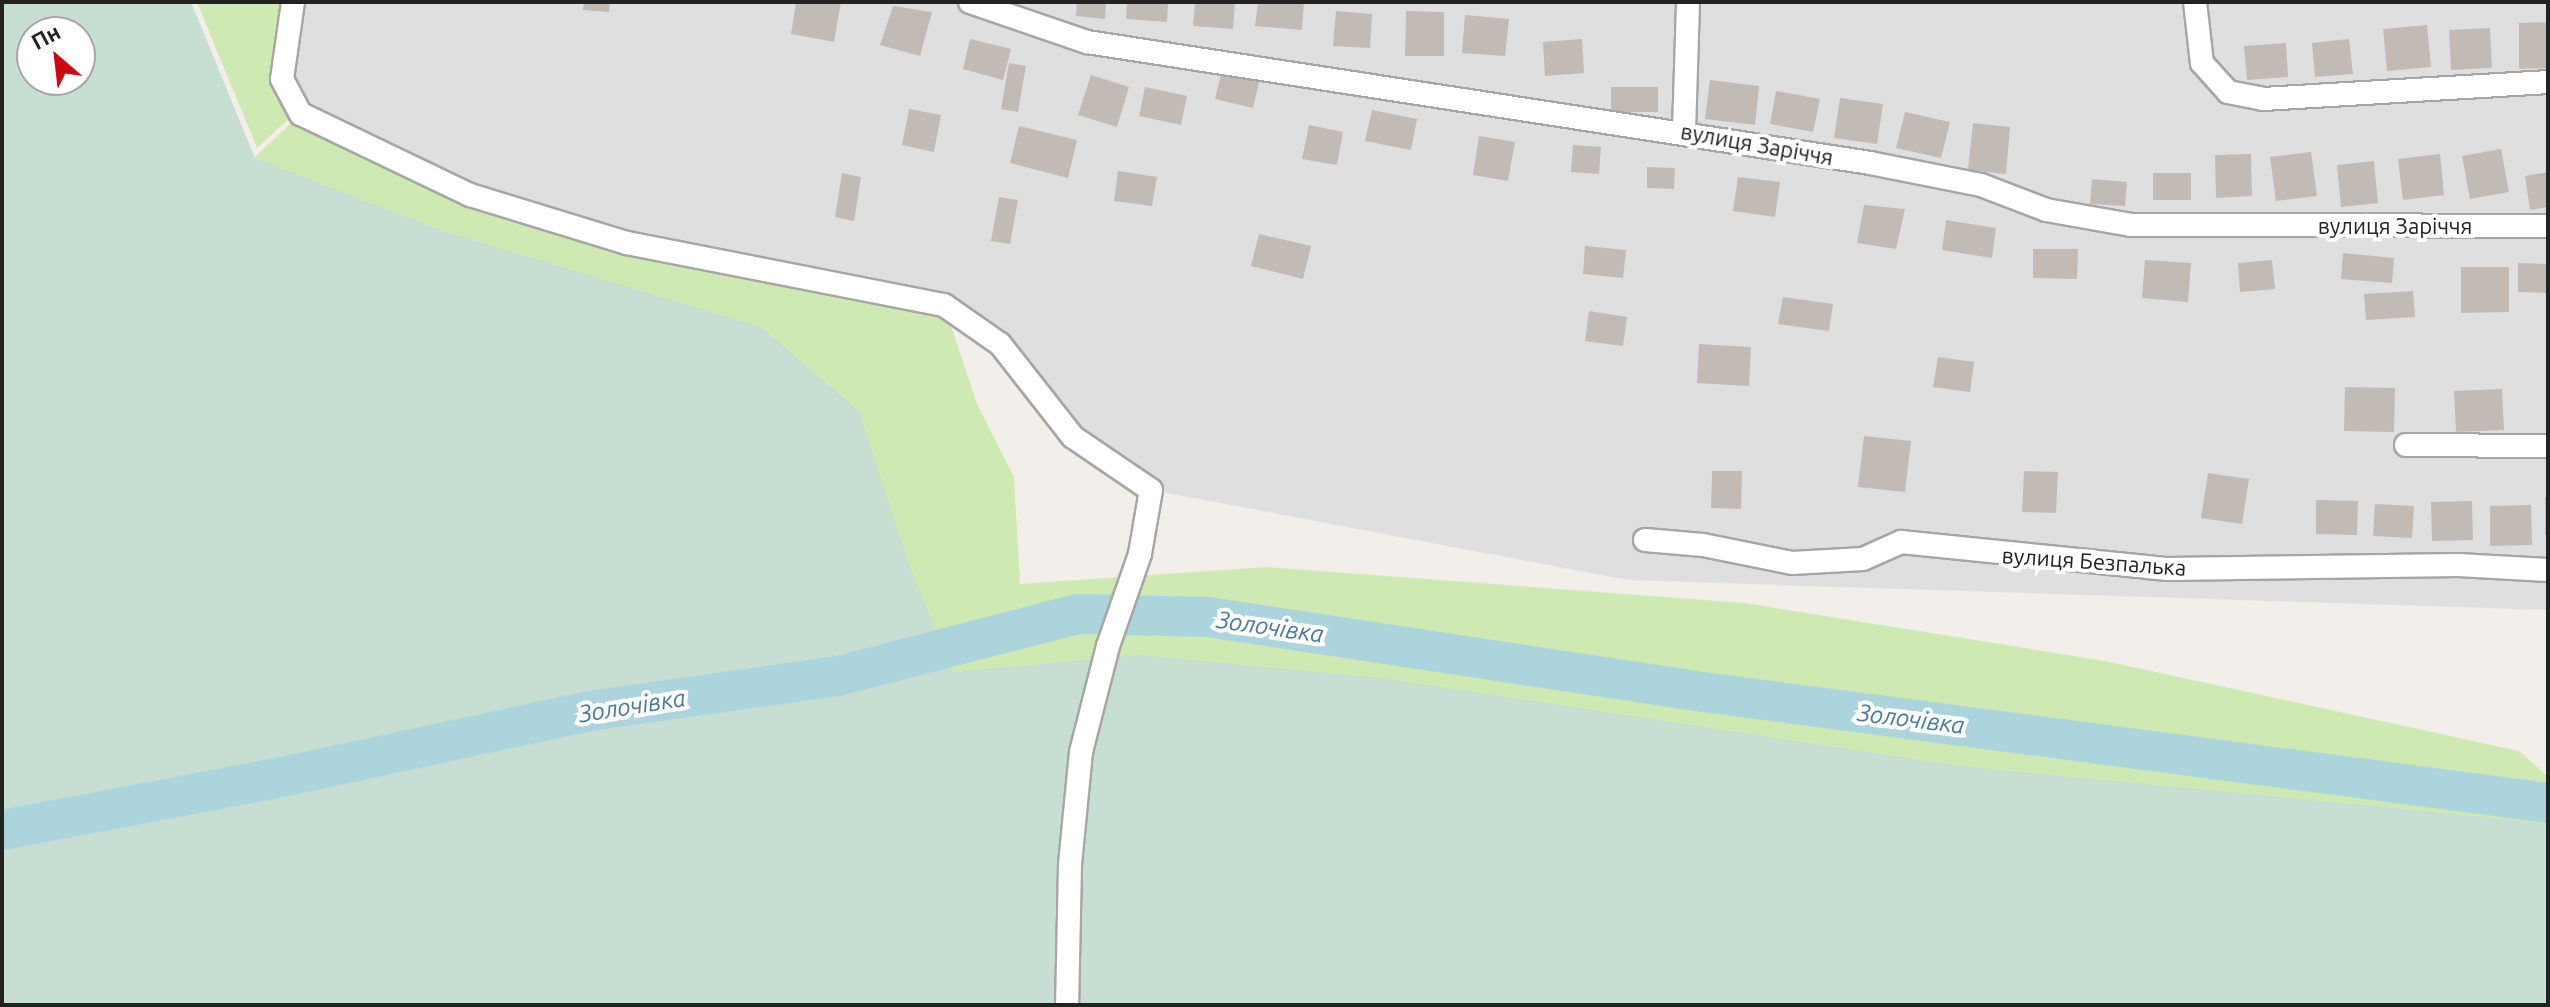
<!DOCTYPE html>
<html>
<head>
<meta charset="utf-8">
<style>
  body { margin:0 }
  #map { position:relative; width:2550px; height:1007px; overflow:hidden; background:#f2eee9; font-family:Ubuntu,sans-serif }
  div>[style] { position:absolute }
  .residential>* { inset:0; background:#e0dfdf }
  .grass>* { inset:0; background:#cfe9b2 }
  .wetland>* { inset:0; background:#c7dfd3 }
  .river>* { height:40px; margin:-20px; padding:0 20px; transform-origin:20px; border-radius:20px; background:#abd4dd }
  .building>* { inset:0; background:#c2bab5 }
  .roads { filter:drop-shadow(2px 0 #a6a6a6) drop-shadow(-2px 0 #a6a6a6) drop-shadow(0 2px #a6a6a6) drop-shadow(0 -2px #a6a6a6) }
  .street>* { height:22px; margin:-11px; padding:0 11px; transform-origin:11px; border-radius:11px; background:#fff }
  span { translate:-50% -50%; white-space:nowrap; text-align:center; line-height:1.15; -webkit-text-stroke:8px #fff; paint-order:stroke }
  .street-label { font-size:22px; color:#222 }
  .water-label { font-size:24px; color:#4a78a0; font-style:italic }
  .frame { position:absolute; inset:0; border:4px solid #222; pointer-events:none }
  .north { position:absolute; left:16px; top:16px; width:80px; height:80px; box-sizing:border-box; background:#fff; border:2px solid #a7a7a7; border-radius:50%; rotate:332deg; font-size:22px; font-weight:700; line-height:32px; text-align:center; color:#222 }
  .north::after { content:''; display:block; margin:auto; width:28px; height:36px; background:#cd0710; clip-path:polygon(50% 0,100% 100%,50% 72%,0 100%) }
</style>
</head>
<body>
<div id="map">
  <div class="residential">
    <i style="clip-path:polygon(282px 2px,2548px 2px,2548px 610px,1628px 580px,1151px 490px,1073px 437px,1000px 344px,944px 305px,470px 195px,301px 114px,282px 79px)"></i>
  </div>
  <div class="grass">
    <i style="clip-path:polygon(197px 2px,287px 2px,295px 113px,257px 148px)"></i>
    <i style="clip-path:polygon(301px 114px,470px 195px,627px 243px,944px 305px,977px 404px,1014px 477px,1020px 584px,1266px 567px,1744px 603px,2105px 661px,2519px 751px,2548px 777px,2548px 1005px,931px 717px,255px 157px)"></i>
  </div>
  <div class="wetland">
    <i style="clip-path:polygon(evenodd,2px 2px,191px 2px,255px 158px,440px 230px,761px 327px,859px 411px,909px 564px,953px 672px,1139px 655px,1382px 678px,1960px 766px,2548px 823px,2548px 1005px,2px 1005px,2px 2px,32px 32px,80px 32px,80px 80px,32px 80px,32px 32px)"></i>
  </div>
  <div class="river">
    <i style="left:2px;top:830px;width:285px;rotate:-10.7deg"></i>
    <i style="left:282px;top:777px;width:314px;rotate:-12.1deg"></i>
    <i style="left:589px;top:711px;width:251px;rotate:-8deg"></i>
    <i style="left:838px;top:676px;width:247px;rotate:-14.5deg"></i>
    <i style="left:1077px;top:614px;width:131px;rotate:1.3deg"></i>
    <i style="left:1208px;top:617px;width:501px;rotate:8.62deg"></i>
    <i style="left:1703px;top:692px;width:852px;rotate:7.48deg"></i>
  </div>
  <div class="building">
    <i style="clip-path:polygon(584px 2px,610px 2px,609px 12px,583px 10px)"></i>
    <i style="clip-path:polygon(796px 2px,841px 2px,834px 42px,791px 34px)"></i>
    <i style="clip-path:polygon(1077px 2px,1106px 2px,1105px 19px,1076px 16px)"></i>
    <i style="clip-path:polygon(1127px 2px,1168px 2px,1167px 22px,1126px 19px)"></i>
    <i style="clip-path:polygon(1195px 2px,1235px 2px,1233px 29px,1193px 26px)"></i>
    <i style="clip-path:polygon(1258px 2px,1304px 2px,1302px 30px,1255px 26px)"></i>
    <i style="clip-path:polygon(893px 6px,932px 12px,920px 56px,880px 45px)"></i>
    <i style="clip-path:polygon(1336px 11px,1372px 14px,1370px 48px,1333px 46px)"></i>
    <i style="clip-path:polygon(1406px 11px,1444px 12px,1444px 56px,1405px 56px)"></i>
    <i style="clip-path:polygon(1465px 15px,1509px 19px,1505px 56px,1462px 53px)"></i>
    <i style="clip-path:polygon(2548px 22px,2548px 68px,2519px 69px,2519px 23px)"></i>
    <i style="clip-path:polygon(2427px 25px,2431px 67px,2387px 71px,2383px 29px)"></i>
    <i style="clip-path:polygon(2490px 28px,2492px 68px,2451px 70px,2449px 30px)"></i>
    <i style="clip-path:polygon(970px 39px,1011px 49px,1003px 80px,963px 69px)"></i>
    <i style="clip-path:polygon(1582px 39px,1584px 73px,1545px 76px,1543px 42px)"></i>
    <i style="clip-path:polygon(2349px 39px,2353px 74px,2315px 77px,2312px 43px)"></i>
    <i style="clip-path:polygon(2286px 43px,2288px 77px,2247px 80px,2244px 46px)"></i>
    <i style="clip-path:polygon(1009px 63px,1026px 66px,1018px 112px,1001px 109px)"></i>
    <i style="clip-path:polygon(1222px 70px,1260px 78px,1253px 108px,1215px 99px)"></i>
    <i style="clip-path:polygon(1091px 75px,1129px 87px,1117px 127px,1078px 115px)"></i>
    <i style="clip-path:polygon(1710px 80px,1759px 86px,1755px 125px,1705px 119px)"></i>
    <i style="clip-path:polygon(1145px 87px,1187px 96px,1181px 125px,1139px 116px)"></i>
    <i style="clip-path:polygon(1611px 87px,1658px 87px,1658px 112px,1611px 112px)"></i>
    <i style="clip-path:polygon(1776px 91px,1820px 99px,1813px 132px,1770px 124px)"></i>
    <i style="clip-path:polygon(1840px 98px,1883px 104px,1877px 144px,1834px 138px)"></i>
    <i style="clip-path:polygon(909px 109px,941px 115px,934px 152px,902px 145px)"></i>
    <i style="clip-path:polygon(1372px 110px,1417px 119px,1411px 150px,1365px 141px)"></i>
    <i style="clip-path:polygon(1905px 112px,1950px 122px,1941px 158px,1896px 148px)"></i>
    <i style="clip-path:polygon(1973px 123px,2010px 127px,2006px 174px,1968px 170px)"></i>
    <i style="clip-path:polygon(1309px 125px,1343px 132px,1337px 165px,1302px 159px)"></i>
    <i style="clip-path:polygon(1019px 126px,1077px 140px,1068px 178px,1010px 163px)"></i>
    <i style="clip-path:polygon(1479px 136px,1515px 142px,1508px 181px,1473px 175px)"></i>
    <i style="clip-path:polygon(1573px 145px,1601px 147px,1599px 174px,1571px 172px)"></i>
    <i style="clip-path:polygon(2501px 149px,2509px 192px,2470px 199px,2462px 156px)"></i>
    <i style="clip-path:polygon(2311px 152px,2317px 196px,2276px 201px,2270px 157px)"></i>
    <i style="clip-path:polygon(2251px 154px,2252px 196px,2216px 198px,2215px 155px)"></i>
    <i style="clip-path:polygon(2440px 154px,2444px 195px,2403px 200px,2398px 159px)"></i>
    <i style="clip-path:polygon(2374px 161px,2378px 203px,2341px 207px,2337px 165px)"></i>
    <i style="clip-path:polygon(1647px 167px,1675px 168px,1674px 189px,1647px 188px)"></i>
    <i style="clip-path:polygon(1118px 171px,1157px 177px,1152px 206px,1114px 201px)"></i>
    <i style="clip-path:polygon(2548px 172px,2548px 207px,2530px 210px,2525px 176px)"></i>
    <i style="clip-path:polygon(842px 173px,861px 177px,854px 221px,835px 217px)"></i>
    <i style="clip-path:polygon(2153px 173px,2191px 173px,2191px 200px,2153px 200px)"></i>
    <i style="clip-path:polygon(1738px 177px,1780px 182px,1775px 217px,1733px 211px)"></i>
    <i style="clip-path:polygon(2092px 179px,2127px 182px,2125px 206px,2090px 204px)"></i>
    <i style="clip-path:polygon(999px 197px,1018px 200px,1010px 244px,991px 241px)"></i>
    <i style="clip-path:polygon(1864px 205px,1905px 209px,1896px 249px,1857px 243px)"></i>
    <i style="clip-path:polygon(1946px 220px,1996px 228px,1992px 258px,1942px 250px)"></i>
    <i style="clip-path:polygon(1259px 234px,1311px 246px,1303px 279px,1251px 266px)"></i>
    <i style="clip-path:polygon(1585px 246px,1626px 250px,1623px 278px,1583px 274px)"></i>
    <i style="clip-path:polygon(2033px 249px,2078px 249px,2077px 279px,2033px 278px)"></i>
    <i style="clip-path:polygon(2343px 253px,2394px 258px,2392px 283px,2341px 279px)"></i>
    <i style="clip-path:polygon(2145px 260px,2191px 263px,2188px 302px,2142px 298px)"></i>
    <i style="clip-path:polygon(2272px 260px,2275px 289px,2240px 292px,2238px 263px)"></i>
    <i style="clip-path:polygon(2518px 263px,2546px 264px,2546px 293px,2518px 292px)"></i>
    <i style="clip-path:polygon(2461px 267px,2509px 267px,2509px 312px,2461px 313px)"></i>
    <i style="clip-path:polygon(2413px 291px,2415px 317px,2366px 320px,2364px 294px)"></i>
    <i style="clip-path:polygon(1783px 297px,1833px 304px,1829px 331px,1778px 324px)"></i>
    <i style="clip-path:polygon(1589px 311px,1627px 317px,1623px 346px,1585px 341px)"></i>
    <i style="clip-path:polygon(1699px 344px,1751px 347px,1749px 386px,1697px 383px)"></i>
    <i style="clip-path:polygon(1938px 357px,1974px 362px,1970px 392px,1933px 387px)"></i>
    <i style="clip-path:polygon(2345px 387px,2395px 388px,2394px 432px,2344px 431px)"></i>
    <i style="clip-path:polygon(2502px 389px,2504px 430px,2456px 432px,2454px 391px)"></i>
    <i style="clip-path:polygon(1864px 436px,1911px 441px,1905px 492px,1858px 487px)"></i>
    <i style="clip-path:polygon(1712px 471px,1742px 471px,1741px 509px,1711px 508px)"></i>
    <i style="clip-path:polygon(2024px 471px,2058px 472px,2056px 513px,2022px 512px)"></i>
    <i style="clip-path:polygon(2208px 473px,2249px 479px,2242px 524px,2201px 518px)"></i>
    <i style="clip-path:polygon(2545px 497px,2548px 497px,2548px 535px,2545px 535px)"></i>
    <i style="clip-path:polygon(2316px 500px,2358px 501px,2357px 535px,2316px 534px)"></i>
    <i style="clip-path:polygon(2472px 501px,2473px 540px,2432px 541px,2431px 502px)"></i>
    <i style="clip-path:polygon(2375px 504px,2414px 506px,2412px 538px,2373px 536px)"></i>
    <i style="clip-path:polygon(2531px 505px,2532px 545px,2490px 546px,2490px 506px)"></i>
  </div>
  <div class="roads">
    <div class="street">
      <i style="left:293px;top:2px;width:78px;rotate:98.1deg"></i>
      <i style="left:282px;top:79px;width:40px;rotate:62deg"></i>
      <i style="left:301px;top:114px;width:187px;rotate:25.6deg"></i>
      <i style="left:470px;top:195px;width:164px;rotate:17deg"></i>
      <i style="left:627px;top:243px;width:323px;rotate:11.1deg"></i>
      <i style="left:944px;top:305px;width:68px;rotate:34.9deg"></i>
      <i style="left:1000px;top:344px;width:118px;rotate:51.9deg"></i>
      <i style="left:1073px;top:437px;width:94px;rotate:34.2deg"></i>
      <i style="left:1151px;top:490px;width:65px;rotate:99.8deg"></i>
      <i style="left:1140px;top:554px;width:97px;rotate:109.2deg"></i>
      <i style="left:1108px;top:646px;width:109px;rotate:104.3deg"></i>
      <i style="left:1081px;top:752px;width:114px;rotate:95.6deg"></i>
      <i style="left:1070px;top:865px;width:140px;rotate:91.2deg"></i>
      <i style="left:970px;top:2px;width:124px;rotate:18.9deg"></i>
      <i style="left:1087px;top:42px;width:792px;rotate:8.78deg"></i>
      <i style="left:1870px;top:163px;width:113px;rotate:11.2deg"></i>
      <i style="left:1981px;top:185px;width:70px;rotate:21deg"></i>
      <i style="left:2046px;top:210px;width:86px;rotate:10deg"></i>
      <i style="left:2131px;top:225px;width:417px;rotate:0.1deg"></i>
      <i style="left:2195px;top:2px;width:61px;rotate:83.5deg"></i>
      <i style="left:2202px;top:63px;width:39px;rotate:48deg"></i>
      <i style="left:2228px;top:92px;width:36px;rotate:11deg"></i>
      <i style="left:2263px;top:99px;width:286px;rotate:-3.4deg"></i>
      <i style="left:1684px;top:131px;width:129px;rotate:-88.2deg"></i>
      <i style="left:2406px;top:445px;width:142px;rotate:0.4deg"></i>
      <i style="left:1645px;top:540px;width:58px;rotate:4.9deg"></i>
      <i style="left:1703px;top:545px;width:91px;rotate:11.4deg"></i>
      <i style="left:1792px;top:563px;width:71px;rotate:-3.2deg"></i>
      <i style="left:1863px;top:559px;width:42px;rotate:-24.1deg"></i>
      <i style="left:1901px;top:542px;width:268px;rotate:5.8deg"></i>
      <i style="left:2168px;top:569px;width:290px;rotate:-0.8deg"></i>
      <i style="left:2458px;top:565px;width:90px;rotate:3.2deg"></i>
    </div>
  </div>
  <div class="street-label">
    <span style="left:1757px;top:144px;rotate:10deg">вулиця Заріччя</span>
    <span style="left:2395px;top:226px">вулиця Заріччя</span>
    <span style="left:2094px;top:561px;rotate:4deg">вулиця Безпалька</span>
  </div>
  <div class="water-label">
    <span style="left:1270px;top:627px;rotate:8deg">Золочівка</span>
    <span style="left:632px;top:706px;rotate:-9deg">Золочівка</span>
    <span style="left:1911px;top:719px;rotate:7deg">Золочівка</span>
  </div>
  <div class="frame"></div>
  <div class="north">Пн</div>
</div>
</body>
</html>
